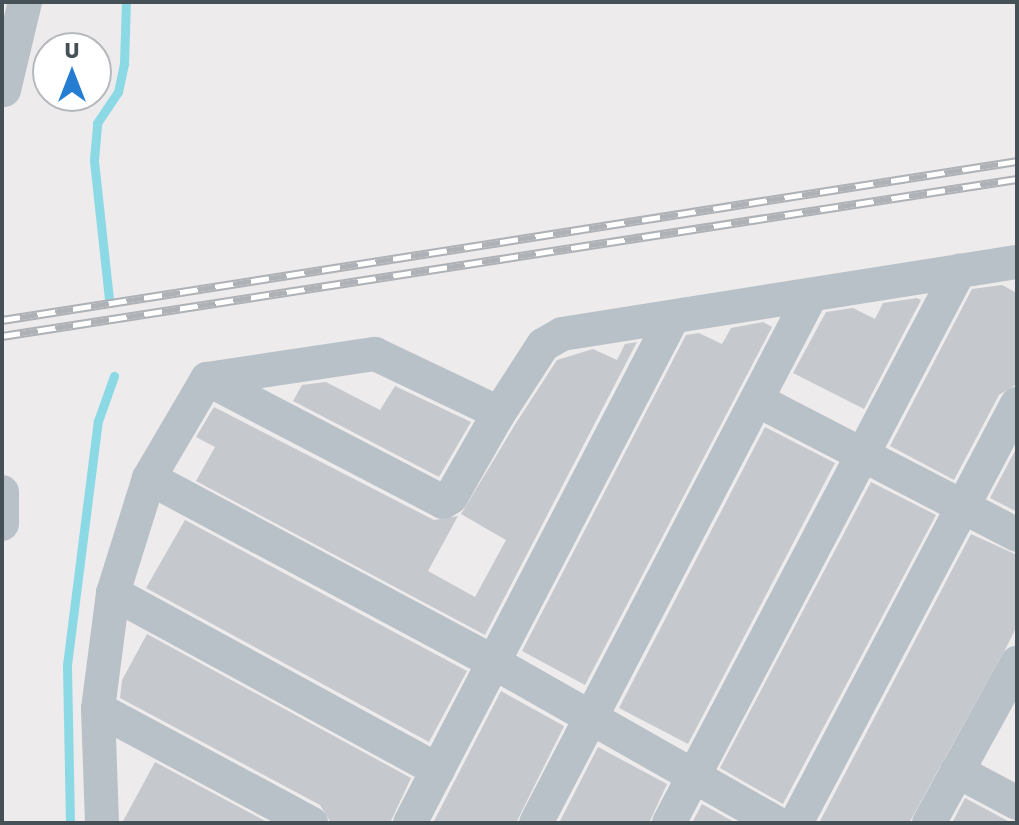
<!DOCTYPE html>
<html>
<head>
<meta charset="utf-8">
<style>
  body { margin:0 }
  #map { position:relative; width:1019px; height:825px; overflow:hidden; background:#eeebec; font-family:Jost,sans-serif }
  div>[style] { position:absolute }
  .stream>* { height:9px; margin:-4.5px; padding:0 4.5px; transform-origin:4.5px; border-radius:4.5px; background:#8bd9e5 }
  .building>* { inset:0; background:#c5c9ce }
  .street>* { height:34px; margin:-17px; padding:0 17px; transform-origin:17px; border-radius:17px; background:#b7c1c7 }
  .rail>* { height:9px; margin-top:-4.5px; transform-origin:0; background:repeating-linear-gradient(90deg,#fff 0 18px,#aeb2b6 0 36px); box-sizing:border-box; border-block:2px solid #aeb2b6 }
  span { translate:-50% -50%; white-space:nowrap; text-align:center; line-height:1.15; -webkit-text-stroke:6px #fff; paint-order:stroke }
  .frame { position:absolute; inset:0; border:4px solid #455057; pointer-events:none }
  .north { position:absolute; left:32px; top:32px; width:80px; height:80px; box-sizing:border-box; background:#fff; border:2px solid #b5b9bc; border-radius:50%; rotate:0deg; font-size:22px; font-weight:700; line-height:32px; text-align:center; color:#455057 }
  .north::after { content:''; display:block; margin:auto; width:28px; height:36px; background:#247dd0; clip-path:polygon(50% 0,100% 100%,50% 72%,0 100%) }
</style>
</head>
<body>
<div id="map">
  <div class="stream">
    <i style="left:109px;top:299px;width:140px;rotate:-96.2deg"></i>
    <i style="left:94px;top:160px;width:37px;rotate:-85deg"></i>
    <i style="left:97px;top:123px;width:37px;rotate:-56deg"></i>
    <i style="left:118px;top:92px;width:29px;rotate:-78deg"></i>
    <i style="left:124px;top:64px;width:62px;rotate:-88.2deg"></i>
    <i style="left:70px;top:823px;width:158px;rotate:-91.1deg"></i>
    <i style="left:67px;top:665px;width:246px;rotate:-82.8deg"></i>
    <i style="left:98px;top:421px;width:48px;rotate:-70.4deg"></i>
  </div>
  <div class="building">
    <i style="clip-path:polygon(1002px 285px,1017px 293px,1017px 384px,999px 395px,954px 480px,890px 446px,972px 289px)"></i>
    <i style="clip-path:polygon(917px 298px,921px 300px,864px 409px,793px 373px,826px 312px,853px 308px,875px 319px,883px 303px)"></i>
    <i style="clip-path:polygon(763px 322px,772px 327px,585px 685px,522px 651px,686px 335px,699px 333px,722px 344px,731px 328px)"></i>
    <i style="clip-path:polygon(637px 342px,485px 635px,196px 481px,215px 447px,196px 437px,214px 407px,434px 520px,458px 516px,428px 571px,475px 597px,506px 540px,461px 514px,516px 423px,557px 360px,593px 349px,617px 360px,625px 344px)"></i>
    <i style="clip-path:polygon(326px 382px,380px 410px,395px 386px,471px 422px,439px 477px,293px 401px,302px 385px)"></i>
    <i style="clip-path:polygon(765px 427px,835px 463px,688px 744px,619px 708px)"></i>
    <i style="clip-path:polygon(1017px 447px,1017px 512px,990px 498px)"></i>
    <i style="clip-path:polygon(871px 482px,936px 515px,783px 804px,720px 768px)"></i>
    <i style="clip-path:polygon(185px 520px,467px 671px,429px 742px,146px 588px)"></i>
    <i style="clip-path:polygon(971px 534px,1017px 555px,1017px 626px,1007px 646px,909px 823px,819px 823px)"></i>
    <i style="clip-path:polygon(147px 634px,411px 778px,390px 823px,331px 823px,320px 805px,120px 698px,122px 680px)"></i>
    <i style="clip-path:polygon(501px 691px,564px 726px,516px 823px,433px 823px)"></i>
    <i style="clip-path:polygon(598px 747px,667px 784px,649px 823px,559px 823px)"></i>
    <i style="clip-path:polygon(155px 762px,269px 823px,122px 823px)"></i>
    <i style="clip-path:polygon(965px 798px,1008px 821px,1017px 823px,952px 823px)"></i>
    <i style="clip-path:polygon(702px 804px,736px 823px,692px 823px)"></i>
  </div>
  <div class="street">
    <i style="left:4px;top:90px;width:90px;rotate:-76.6deg"></i>
    <i style="left:207px;top:379px;width:266px;rotate:27.5deg"></i>
    <i style="left:443px;top:502px;width:9px;rotate:-32deg"></i>
    <i style="left:451px;top:497px;width:97px;rotate:-60.3deg"></i>
    <i style="left:757px;top:400px;width:293px;rotate:27.4deg"></i>
    <i style="left:149px;top:478px;width:390px;rotate:28.1deg"></i>
    <i style="left:493px;top:662px;width:326px;rotate:29.6deg"></i>
    <i style="left:2px;top:492px;width:32px;rotate:90deg"></i>
    <i style="left:113px;top:593px;width:370px;rotate:28.6deg"></i>
    <i style="left:98px;top:709px;width:242px;rotate:28.2deg"></i>
    <i style="left:957px;top:771px;width:68px;rotate:28.1deg"></i>
    <i style="left:102px;top:823px;width:114px;rotate:-92deg"></i>
    <i style="left:98px;top:709px;width:117px;rotate:-82.6deg"></i>
    <i style="left:113px;top:593px;width:121px;rotate:-72.6deg"></i>
    <i style="left:149px;top:478px;width:115px;rotate:-59.6deg"></i>
    <i style="left:207px;top:379px;width:170px;rotate:-8.5deg"></i>
    <i style="left:375px;top:354px;width:137px;rotate:25.4deg"></i>
    <i style="left:499px;top:413px;width:81px;rotate:-57.1deg"></i>
    <i style="left:543px;top:345px;width:22px;rotate:-30deg"></i>
    <i style="left:562px;top:334px;width:461px;rotate:-9deg"></i>
    <i style="left:410px;top:823px;width:570px;rotate:-62.54deg"></i>
    <i style="left:536px;top:823px;width:595px;rotate:-62.49deg"></i>
    <i style="left:669px;top:823px;width:624px;rotate:-62.28deg"></i>
    <i style="left:796px;top:823px;width:474px;rotate:-62.2deg"></i>
    <i style="left:929px;top:823px;width:183px;rotate:-61.2deg"></i>
  </div>
  <div class="rail">
    <i style="left:2px;top:320px;width:1027px;rotate:-8.9deg"></i>
    <i style="left:2px;top:336px;width:1027px;rotate:-8.79deg"></i>
  </div>
  <div class="frame"></div>
  <div class="north">U</div>
</div>
</body>
</html>
